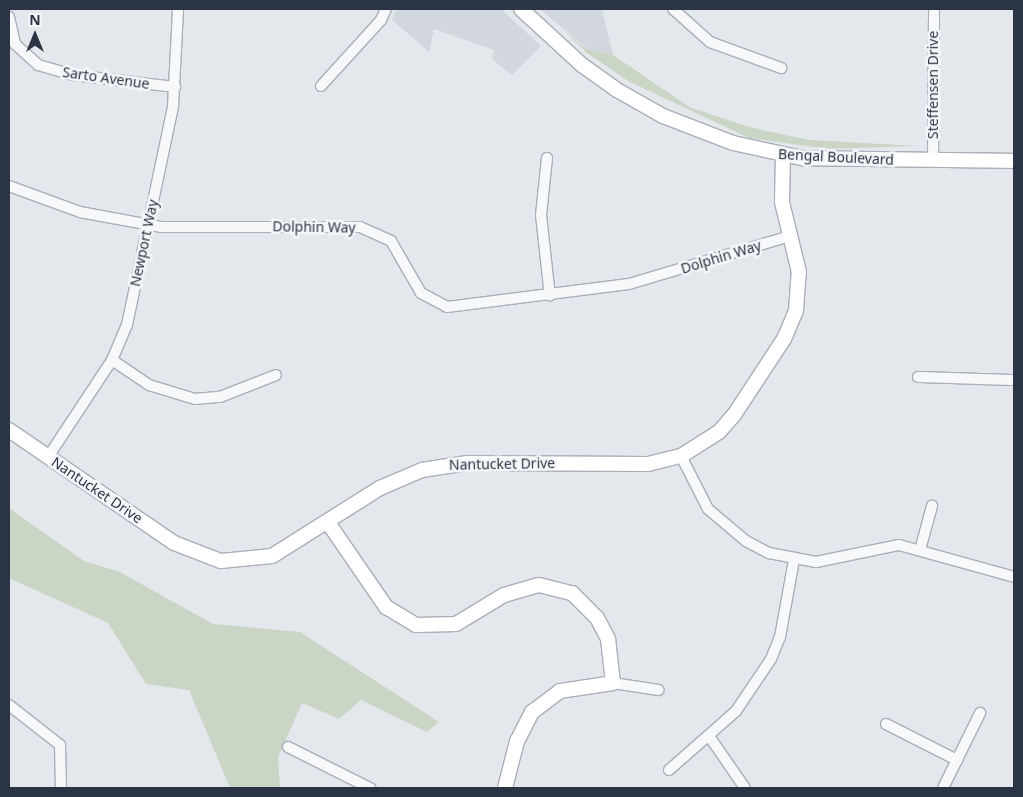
<!DOCTYPE html>
<html>
<head>
<meta charset="utf-8">
<style>
  body { margin:0 }
  #map { position:relative; width:1023px; height:797px; overflow:hidden; background:#e4e7ec; font-family:"Noto Sans",sans-serif }
  div>[style] { position:absolute }
  .built>* { inset:0; background:#d2d6de }
  .green>* { inset:0; background:#c9d6c5 }
  .roads { filter:drop-shadow(1px 0 #a9aeb7) drop-shadow(-1px 0 #a9aeb7) drop-shadow(0 1px #a9aeb7) drop-shadow(0 -1px #a9aeb7) }
  .street>* { height:10px; margin:-5px; padding:0 5px; transform-origin:5px; border-radius:5px; background:#f7f8fa }
  .secondary>* { height:14px; margin:-7px; padding:0 7px; transform-origin:7px; border-radius:7px; background:#fff }
  span { translate:-50% -50%; white-space:nowrap; text-align:center; line-height:1.15; -webkit-text-stroke:5px #f4f6f9; paint-order:stroke }
  .street-label { font-size:14px; color:#2b3445 }
  .frame { position:absolute; inset:0; border:10px solid #2b3445; pointer-events:none }
  .north { position:absolute; left:10px; top:10px; width:50px; height:50px; -webkit-text-stroke:4px #f4f6f9; paint-order:stroke; rotate:0deg; font-size:14px; font-weight:700; line-height:20px; text-align:center; color:#2b3445 }
  .north::after { content:''; display:block; margin:auto; width:18px; height:22px; background:#2b3445; clip-path:polygon(50% 0,100% 100%,50% 72%,0 100%) }
</style>
</head>
<body>
<div id="map">
  <div class="built">
    <i style="clip-path:polygon(397px 9px,501px 9px,541px 46px,512px 75px,492px 59px,494px 50px,434px 29px,429px 52px,392px 20px)"></i>
    <i style="clip-path:polygon(540px 9px,602px 9px,613px 55px,587px 49px)"></i>
  </div>
  <div class="green">
    <i style="clip-path:polygon(561px 28px,586px 49px,613px 55px,691px 108px,753px 128px,810px 140px,916px 146px,829px 149px,749px 138px,628px 81px,587px 53px)"></i>
    <i style="clip-path:polygon(9px 508px,84px 561px,120px 572px,213px 624px,300px 632px,439px 722px,427px 732px,361px 700px,339px 719px,302px 703px,278px 757px,280px 788px,230px 788px,189px 690px,146px 684px,108px 623px,9px 578px)"></i>
  </div>
  <div class="roads">
    <div class="street">
      <i style="left:673px;top:9px;width:50px;rotate:41.7deg"></i>
      <i style="left:710px;top:42px;width:76px;rotate:20.1deg"></i>
      <i style="left:9px;top:17px;width:28px;rotate:77deg"></i>
      <i style="left:15px;top:44px;width:31px;rotate:42deg"></i>
      <i style="left:38px;top:65px;width:36px;rotate:16deg"></i>
      <i style="left:73px;top:75px;width:103px;rotate:6.7deg"></i>
      <i style="left:321px;top:86px;width:89px;rotate:-47.7deg"></i>
      <i style="left:381px;top:20px;width:12px;rotate:-66deg"></i>
      <i style="left:547px;top:158px;width:57px;rotate:96deg"></i>
      <i style="left:541px;top:215px;width:81px;rotate:83.7deg"></i>
      <i style="left:933px;top:160px;width:151px;rotate:-89.6deg"></i>
      <i style="left:9px;top:186px;width:76px;rotate:20.1deg"></i>
      <i style="left:80px;top:212px;width:82px;rotate:10.5deg"></i>
      <i style="left:161px;top:227px;width:199px"></i>
      <i style="left:360px;top:227px;width:34px;rotate:24deg"></i>
      <i style="left:391px;top:241px;width:60px;rotate:60deg"></i>
      <i style="left:421px;top:293px;width:30px;rotate:28deg"></i>
      <i style="left:447px;top:307px;width:183px;rotate:-7.2deg"></i>
      <i style="left:629px;top:284px;width:168px;rotate:-16.6deg"></i>
      <i style="left:112px;top:360px;width:45px;rotate:34deg"></i>
      <i style="left:149px;top:385px;width:48px;rotate:16.9deg"></i>
      <i style="left:195px;top:399px;width:25px;rotate:-5deg"></i>
      <i style="left:220px;top:397px;width:60px;rotate:-21.4deg"></i>
      <i style="left:918px;top:377px;width:96px;rotate:1.8deg"></i>
      <i style="left:681px;top:456px;width:59px;rotate:63deg"></i>
      <i style="left:708px;top:509px;width:50px;rotate:40.1deg"></i>
      <i style="left:746px;top:541px;width:26px;rotate:28deg"></i>
      <i style="left:769px;top:553px;width:48px;rotate:10.8deg"></i>
      <i style="left:816px;top:562px;width:85px;rotate:-11.6deg"></i>
      <i style="left:899px;top:545px;width:119px;rotate:15.5deg"></i>
      <i style="left:48px;top:457px;width:116px;rotate:-56.6deg"></i>
      <i style="left:112px;top:360px;width:38px;rotate:-67deg"></i>
      <i style="left:127px;top:325px;width:224px;rotate:-78.1deg"></i>
      <i style="left:173px;top:106px;width:97px;rotate:-87deg"></i>
      <i style="left:920px;top:550px;width:46px;rotate:-74.7deg"></i>
      <i style="left:613px;top:683px;width:46px;rotate:8.8deg"></i>
      <i style="left:9px;top:705px;width:65px;rotate:38.1deg"></i>
      <i style="left:60px;top:745px;width:43px;rotate:88.7deg"></i>
      <i style="left:886px;top:724px;width:80px;rotate:26.9deg"></i>
      <i style="left:709px;top:736px;width:63px;rotate:55.3deg"></i>
      <i style="left:288px;top:747px;width:92px;rotate:26.6deg"></i>
      <i style="left:669px;top:770px;width:89px;rotate:-41.4deg"></i>
      <i style="left:736px;top:711px;width:63px;rotate:-56.1deg"></i>
      <i style="left:771px;top:659px;width:24px;rotate:-68deg"></i>
      <i style="left:780px;top:637px;width:78px;rotate:-79.7deg"></i>
      <i style="left:943px;top:788px;width:84px;rotate:-63.7deg"></i>
    </div>
    <div class="secondary">
      <i style="left:521px;top:9px;width:83px;rotate:42.6deg"></i>
      <i style="left:582px;top:65px;width:43px;rotate:35.5deg"></i>
      <i style="left:617px;top:90px;width:53px;rotate:29.5deg"></i>
      <i style="left:663px;top:116px;width:75px;rotate:21.1deg"></i>
      <i style="left:733px;top:143px;width:71px;rotate:12.3deg"></i>
      <i style="left:802px;top:158px;width:212px;rotate:0.8deg"></i>
      <i style="left:9px;top:430px;width:200px;rotate:34.4deg"></i>
      <i style="left:174px;top:543px;width:50px;rotate:21deg"></i>
      <i style="left:221px;top:561px;width:51px;rotate:-5.6deg"></i>
      <i style="left:272px;top:556px;width:128px;rotate:-32.2deg"></i>
      <i style="left:380px;top:488px;width:46px;rotate:-23.2deg"></i>
      <i style="left:422px;top:470px;width:46px;rotate:-8.8deg"></i>
      <i style="left:467px;top:463px;width:181px;rotate:0.3deg"></i>
      <i style="left:648px;top:464px;width:34px;rotate:-14deg"></i>
      <i style="left:681px;top:456px;width:45px;rotate:-32.3deg"></i>
      <i style="left:719px;top:432px;width:23px;rotate:-49deg"></i>
      <i style="left:734px;top:415px;width:91px;rotate:-56.7deg"></i>
      <i style="left:784px;top:339px;width:30px;rotate:-67deg"></i>
      <i style="left:796px;top:311px;width:39px;rotate:-86deg"></i>
      <i style="left:799px;top:272px;width:72px;rotate:-103.7deg"></i>
      <i style="left:782px;top:202px;width:46px;rotate:-88.8deg"></i>
      <i style="left:329px;top:524px;width:101px;rotate:55.5deg"></i>
      <i style="left:386px;top:607px;width:35px;rotate:31deg"></i>
      <i style="left:416px;top:625px;width:40px;rotate:-1.4deg"></i>
      <i style="left:456px;top:624px;width:56px;rotate:-31.1deg"></i>
      <i style="left:504px;top:595px;width:36px;rotate:-16deg"></i>
      <i style="left:539px;top:585px;width:34px;rotate:14deg"></i>
      <i style="left:572px;top:593px;width:35px;rotate:45deg"></i>
      <i style="left:597px;top:618px;width:24px;rotate:62deg"></i>
      <i style="left:608px;top:639px;width:44px;rotate:83.5deg"></i>
      <i style="left:613px;top:683px;width:54px;rotate:171.4deg"></i>
      <i style="left:560px;top:691px;width:35px;rotate:143deg"></i>
      <i style="left:532px;top:712px;width:33px;rotate:117deg"></i>
      <i style="left:517px;top:741px;width:49px;rotate:104.3deg"></i>
    </div>
  </div>
  <div class="street-label">
    <span style="left:106px;top:78px;rotate:8deg">Sarto Avenue</span>
    <span style="left:933px;top:85px;rotate:-90deg">Steffensen Drive</span>
    <span style="left:836px;top:157px;rotate:3deg">Bengal Boulevard</span>
    <span style="left:314px;top:227px;rotate:1deg">Dolphin Way</span>
    <span style="left:144px;top:243px;rotate:-78deg">Newport Way</span>
    <span style="left:721px;top:257px;rotate:-17deg">Dolphin Way</span>
    <span style="left:502px;top:464px;rotate:-1deg">Nantucket Drive</span>
    <span style="left:97px;top:490px;rotate:34deg">Nantucket Drive</span>
  </div>
  <div class="frame"></div>
  <div class="north">N</div>
</div>
</body>
</html>
